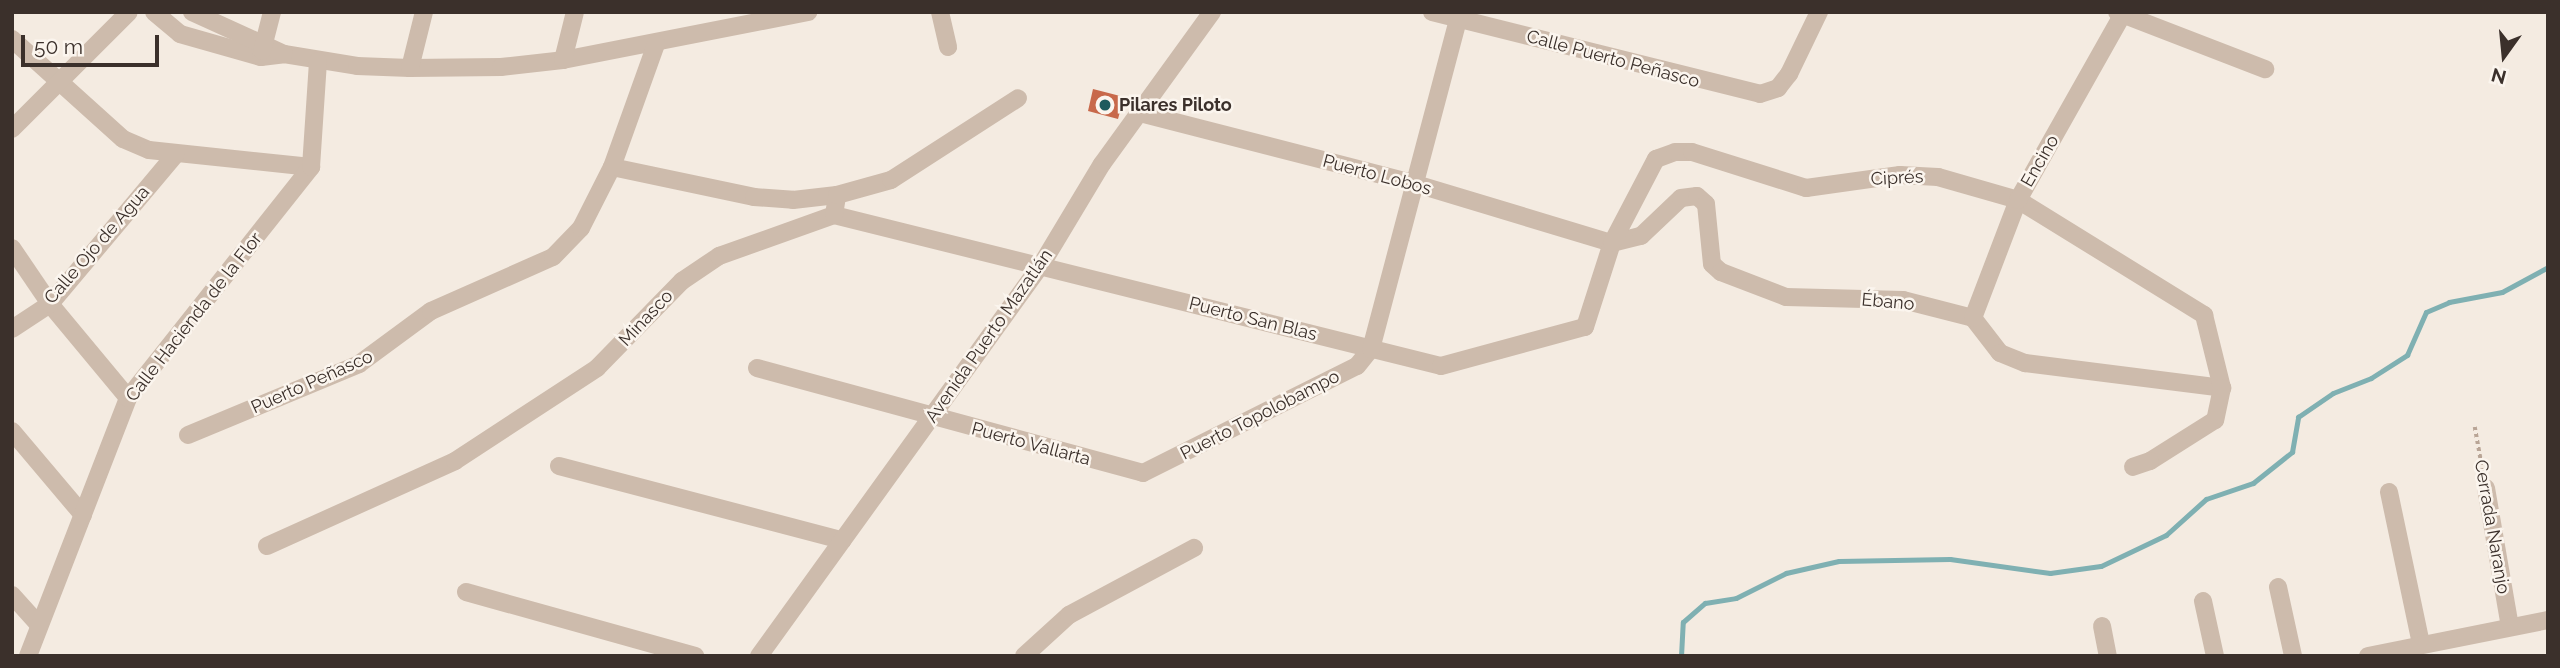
<!DOCTYPE html>
<html>
<head>
<meta charset="utf-8">
<style>
  body { margin:0 }
  #map { position:relative; width:2560px; height:668px; overflow:hidden; background:#f4ebe1; font-family:Raleway,sans-serif }
  div>[style] { position:absolute }
  .stream>* { height:5px; margin:-2.5px; padding:0 2.5px; transform-origin:2.5px; border-radius:2.5px; background:#7fb0b2 }
  .building>* { inset:0; background:#c8694b }
  .path>* { height:3.5px; margin-top:-1.75px; transform-origin:0; background:repeating-linear-gradient(90deg,#b9a596 0 3.5px,transparent 0 7px) }
  .minor>* { height:18px; margin:-9px; padding:0 9px; transform-origin:9px; border-radius:9px; background:#cdbbac }
  .dots>* { width:19px; height:19px; translate:-50% -50%; box-sizing:border-box; border:4px solid #fbf5ee; border-radius:50% }
  span { translate:-50% -50%; white-space:nowrap; text-align:center; line-height:1.15; -webkit-text-stroke:5px #fbf5ee; paint-order:stroke }
  .street-label { font-size:18px; color:#3b302b }
  .poi-label { font-size:18px; color:#3b302b; font-weight:700 }
  .left { translate:0 -50%; text-align:left }
  .frame { position:absolute; inset:0; border:14px solid #3b302b; pointer-events:none }
  .north { position:absolute; left:2469px; top:21px; width:70px; height:70px; -webkit-text-stroke:5px #fbf5ee; paint-order:stroke; rotate:195deg; font-size:19px; font-weight:700; line-height:28px; text-align:center; color:#3b302b }
  .north::after { content:''; display:block; margin:auto; width:24px; height:32px; background:#3b302b; clip-path:polygon(50% 0,100% 100%,50% 72%,0 100%) }
  .scale { position:absolute; left:21px; top:35px; width:138px; height:32px; box-sizing:border-box; border:4px solid #3b302b; border-top:0; padding-left:9px; font-size:21px; line-height:24px; white-space:nowrap; color:#3b302b; -webkit-text-stroke:5px #fbf5ee; paint-order:stroke }
</style>
</head>
<body>
<div id="map">
  <div class="stream">
    <i style="left:1681px;top:656px;width:34px;rotate:-87deg"></i>
    <i style="left:1683px;top:622px;width:29px;rotate:-41deg"></i>
    <i style="left:1705px;top:603px;width:31px;rotate:-9deg"></i>
    <i style="left:1736px;top:598px;width:56px;rotate:-26.6deg"></i>
    <i style="left:1786px;top:573px;width:54px;rotate:-12.8deg"></i>
    <i style="left:1839px;top:561px;width:111px;rotate:-1deg"></i>
    <i style="left:1950px;top:559px;width:101px;rotate:8deg"></i>
    <i style="left:2050px;top:573px;width:51px;rotate:-7.8deg"></i>
    <i style="left:2101px;top:566px;width:72px;rotate:-25.5deg"></i>
    <i style="left:2166px;top:535px;width:54px;rotate:-42deg"></i>
    <i style="left:2206px;top:499px;width:50px;rotate:-18.8deg"></i>
    <i style="left:2253px;top:483px;width:50px;rotate:-38.5deg"></i>
    <i style="left:2292px;top:452px;width:36px;rotate:-80deg"></i>
    <i style="left:2298px;top:417px;width:42px;rotate:-34.4deg"></i>
    <i style="left:2333px;top:393px;width:41px;rotate:-21.5deg"></i>
    <i style="left:2371px;top:378px;width:43px;rotate:-32.6deg"></i>
    <i style="left:2407px;top:355px;width:47px;rotate:-66.2deg"></i>
    <i style="left:2426px;top:312px;width:25px;rotate:-23deg"></i>
    <i style="left:2449px;top:302px;width:54px;rotate:-10.7deg"></i>
    <i style="left:2502px;top:292px;width:52px;rotate:-28.5deg"></i>
  </div>
  <div class="building">
    <i style="clip-path:polygon(1093px 89px,1124px 97px,1118px 119px,1088px 111px)"></i>
  </div>
  <div class="path">
    <i style="left:2475px;top:427px;width:46px;rotate:79.9deg"></i>
  </div>
  <div class="minor">
    <i style="left:154px;top:12px;width:34px;rotate:40deg"></i>
    <i style="left:180px;top:34px;width:84px;rotate:15.9deg"></i>
    <i style="left:261px;top:57px;width:23px;rotate:-7deg"></i>
    <i style="left:284px;top:54px;width:74px;rotate:9.3deg"></i>
    <i style="left:357px;top:66px;width:53px;rotate:2.2deg"></i>
    <i style="left:410px;top:68px;width:91px;rotate:-0.6deg"></i>
    <i style="left:501px;top:67px;width:62px;rotate:-6.4deg"></i>
    <i style="left:563px;top:60px;width:250px;rotate:-11.1deg"></i>
    <i style="left:192px;top:12px;width:101px;rotate:24.5deg"></i>
    <i style="left:940px;top:12px;width:36px;rotate:77deg"></i>
    <i style="left:1432px;top:12px;width:338px;rotate:14deg"></i>
    <i style="left:1760px;top:94px;width:19px;rotate:-18deg"></i>
    <i style="left:1778px;top:88px;width:18px;rotate:-52deg"></i>
    <i style="left:1789px;top:74px;width:69px;rotate:-64.2deg"></i>
    <i style="left:2117px;top:12px;width:159px;rotate:21.1deg"></i>
    <i style="left:12px;top:39px;width:149px;rotate:42deg"></i>
    <i style="left:123px;top:139px;width:28px;rotate:23deg"></i>
    <i style="left:149px;top:150px;width:163px;rotate:6deg"></i>
    <i style="left:262px;top:51px;width:40px;rotate:-75.6deg"></i>
    <i style="left:563px;top:60px;width:49px;rotate:-76deg"></i>
    <i style="left:410px;top:68px;width:58px;rotate:-76deg"></i>
    <i style="left:1140px;top:113px;width:285px;rotate:14.4deg"></i>
    <i style="left:1416px;top:184px;width:205px;rotate:16.8deg"></i>
    <i style="left:1612px;top:243px;width:30px;rotate:-14deg"></i>
    <i style="left:1641px;top:236px;width:55px;rotate:-43.5deg"></i>
    <i style="left:1681px;top:198px;width:16px;rotate:-7deg"></i>
    <i style="left:1697px;top:196px;width:12px;rotate:42deg"></i>
    <i style="left:1706px;top:204px;width:60px;rotate:84.3deg"></i>
    <i style="left:1712px;top:264px;width:12px;rotate:42deg"></i>
    <i style="left:1721px;top:272px;width:70px;rotate:21deg"></i>
    <i style="left:1786px;top:297px;width:117px;rotate:1.5deg"></i>
    <i style="left:1903px;top:300px;width:72px;rotate:14.4deg"></i>
    <i style="left:1973px;top:318px;width:44px;rotate:52.4deg"></i>
    <i style="left:2000px;top:353px;width:27px;rotate:22deg"></i>
    <i style="left:2025px;top:363px;width:199px;rotate:7.2deg"></i>
    <i style="left:12px;top:129px;width:165px;rotate:-45deg"></i>
    <i style="left:612px;top:167px;width:145px;rotate:11.9deg"></i>
    <i style="left:754px;top:197px;width:39px;rotate:4deg"></i>
    <i style="left:793px;top:200px;width:44px;rotate:-6.5deg"></i>
    <i style="left:834px;top:215px;width:625px;rotate:13.97deg"></i>
    <i style="left:1441px;top:366px;width:149px;rotate:-15.2deg"></i>
    <i style="left:1585px;top:327px;width:88px;rotate:-72.2deg"></i>
    <i style="left:1612px;top:243px;width:95px;rotate:-62.4deg"></i>
    <i style="left:1656px;top:159px;width:20px;rotate:-20deg"></i>
    <i style="left:1675px;top:152px;width:17px"></i>
    <i style="left:1692px;top:152px;width:120px;rotate:17.5deg"></i>
    <i style="left:1806px;top:188px;width:95px;rotate:-7.9deg"></i>
    <i style="left:1900px;top:175px;width:38px;rotate:3deg"></i>
    <i style="left:1938px;top:177px;width:83px;rotate:16deg"></i>
    <i style="left:2018px;top:200px;width:219px;rotate:31.7deg"></i>
    <i style="left:2204px;top:315px;width:75px;rotate:76.1deg"></i>
    <i style="left:2222px;top:388px;width:33px;rotate:102deg"></i>
    <i style="left:2215px;top:420px;width:77px;rotate:147.8deg"></i>
    <i style="left:2150px;top:461px;width:18px;rotate:161deg"></i>
    <i style="left:12px;top:248px;width:68px;rotate:55.8deg"></i>
    <i style="left:50px;top:304px;width:122px;rotate:50.3deg"></i>
    <i style="left:1973px;top:318px;width:126px;rotate:-69.1deg"></i>
    <i style="left:2018px;top:200px;width:216px;rotate:-60.6deg"></i>
    <i style="left:12px;top:329px;width:45px;rotate:-33.3deg"></i>
    <i style="left:50px;top:304px;width:196px;rotate:-50deg"></i>
    <i style="left:757px;top:368px;width:400px;rotate:15.2deg"></i>
    <i style="left:1143px;top:473px;width:239px;rotate:-26.6deg"></i>
    <i style="left:1357px;top:366px;width:22px;rotate:-51deg"></i>
    <i style="left:1371px;top:349px;width:349px;rotate:-75.2deg"></i>
    <i style="left:12px;top:431px;width:110px;rotate:49.8deg"></i>
    <i style="left:188px;top:435px;width:185px;rotate:-22.5deg"></i>
    <i style="left:359px;top:364px;width:89px;rotate:-36.4deg"></i>
    <i style="left:431px;top:311px;width:133px;rotate:-23.9deg"></i>
    <i style="left:553px;top:257px;width:40px;rotate:-46deg"></i>
    <i style="left:581px;top:228px;width:68px;rotate:-63.1deg"></i>
    <i style="left:612px;top:167px;width:131px;rotate:-70.3deg"></i>
    <i style="left:559px;top:466px;width:293px;rotate:14.7deg"></i>
    <i style="left:2486px;top:488px;width:141px;rotate:80.2deg"></i>
    <i style="left:2389px;top:492px;width:155px;rotate:78.1deg"></i>
    <i style="left:267px;top:546px;width:206px;rotate:-24.3deg"></i>
    <i style="left:455px;top:461px;width:170px;rotate:-33.2deg"></i>
    <i style="left:597px;top:368px;width:122px;rotate:-45.7deg"></i>
    <i style="left:682px;top:281px;width:45px;rotate:-34deg"></i>
    <i style="left:719px;top:256px;width:122px;rotate:-19.6deg"></i>
    <i style="left:834px;top:215px;width:20px;rotate:-81deg"></i>
    <i style="left:837px;top:195px;width:56px;rotate:-15.5deg"></i>
    <i style="left:891px;top:180px;width:151px;rotate:-32.8deg"></i>
    <i style="left:2278px;top:587px;width:71px;rotate:77.7deg"></i>
    <i style="left:466px;top:592px;width:238px;rotate:15.6deg"></i>
    <i style="left:12px;top:595px;width:40px;rotate:48deg"></i>
    <i style="left:2203px;top:601px;width:56px;rotate:77.7deg"></i>
    <i style="left:2102px;top:626px;width:31px;rotate:79deg"></i>
    <i style="left:28px;top:656px;width:277px;rotate:-68.8deg"></i>
    <i style="left:128px;top:398px;width:295px;rotate:-51.6deg"></i>
    <i style="left:311px;top:167px;width:106px;rotate:-86.2deg"></i>
    <i style="left:759px;top:656px;width:480px;rotate:-54.2deg"></i>
    <i style="left:1040px;top:267px;width:120px;rotate:-59deg"></i>
    <i style="left:1102px;top:164px;width:188px;rotate:-54.1deg"></i>
    <i style="left:1024px;top:656px;width:61px;rotate:-42.3deg"></i>
    <i style="left:1069px;top:615px;width:142px;rotate:-28.2deg"></i>
    <i style="left:2368px;top:656px;width:184px;rotate:-11.3deg"></i>
  </div>
  <div class="dots">
    <i style="left:1105px;top:105px;background:#1f5a5e"></i>
  </div>
  <div class="street-label">
    <span style="left:1613px;top:59px;rotate:15deg">Calle Puerto Peñasco</span>
    <span style="left:2040px;top:161px;rotate:-60deg">Encino</span>
    <span style="left:1377px;top:175px;rotate:15deg">Puerto Lobos</span>
    <span style="left:1897px;top:178px;rotate:-3deg">Ciprés</span>
    <span style="left:97px;top:245px;rotate:-49deg">Calle Ojo de Agua</span>
    <span style="left:1888px;top:302px;rotate:5deg">Ébano</span>
    <span style="left:194px;top:317px;rotate:-52deg">Calle Hacienda de la Flor</span>
    <span style="left:646px;top:318px;rotate:-47deg">Minasco</span>
    <span style="left:1253px;top:319px;rotate:14deg">Puerto San Blas</span>
    <span style="left:989px;top:336px;rotate:-55deg">Avenida Puerto Mazatlán</span>
    <span style="left:312px;top:382px;rotate:-24deg">Puerto Peñasco</span>
    <span style="left:1260px;top:415px;rotate:-27deg">Puerto Topolobampo</span>
    <span style="left:1031px;top:444px;rotate:15deg">Puerto Vallarta</span>
    <span style="left:2492px;top:527px;rotate:80deg">Cerrada Naranjo</span>
  </div>
  <div class="poi-label">
    <span class="left" style="left:1119px;top:105px">Pilares Piloto</span>
  </div>
  <div class="frame"></div>
  <div class="north">N</div>
  <div class="scale">50 m</div>
</div>
</body>
</html>
